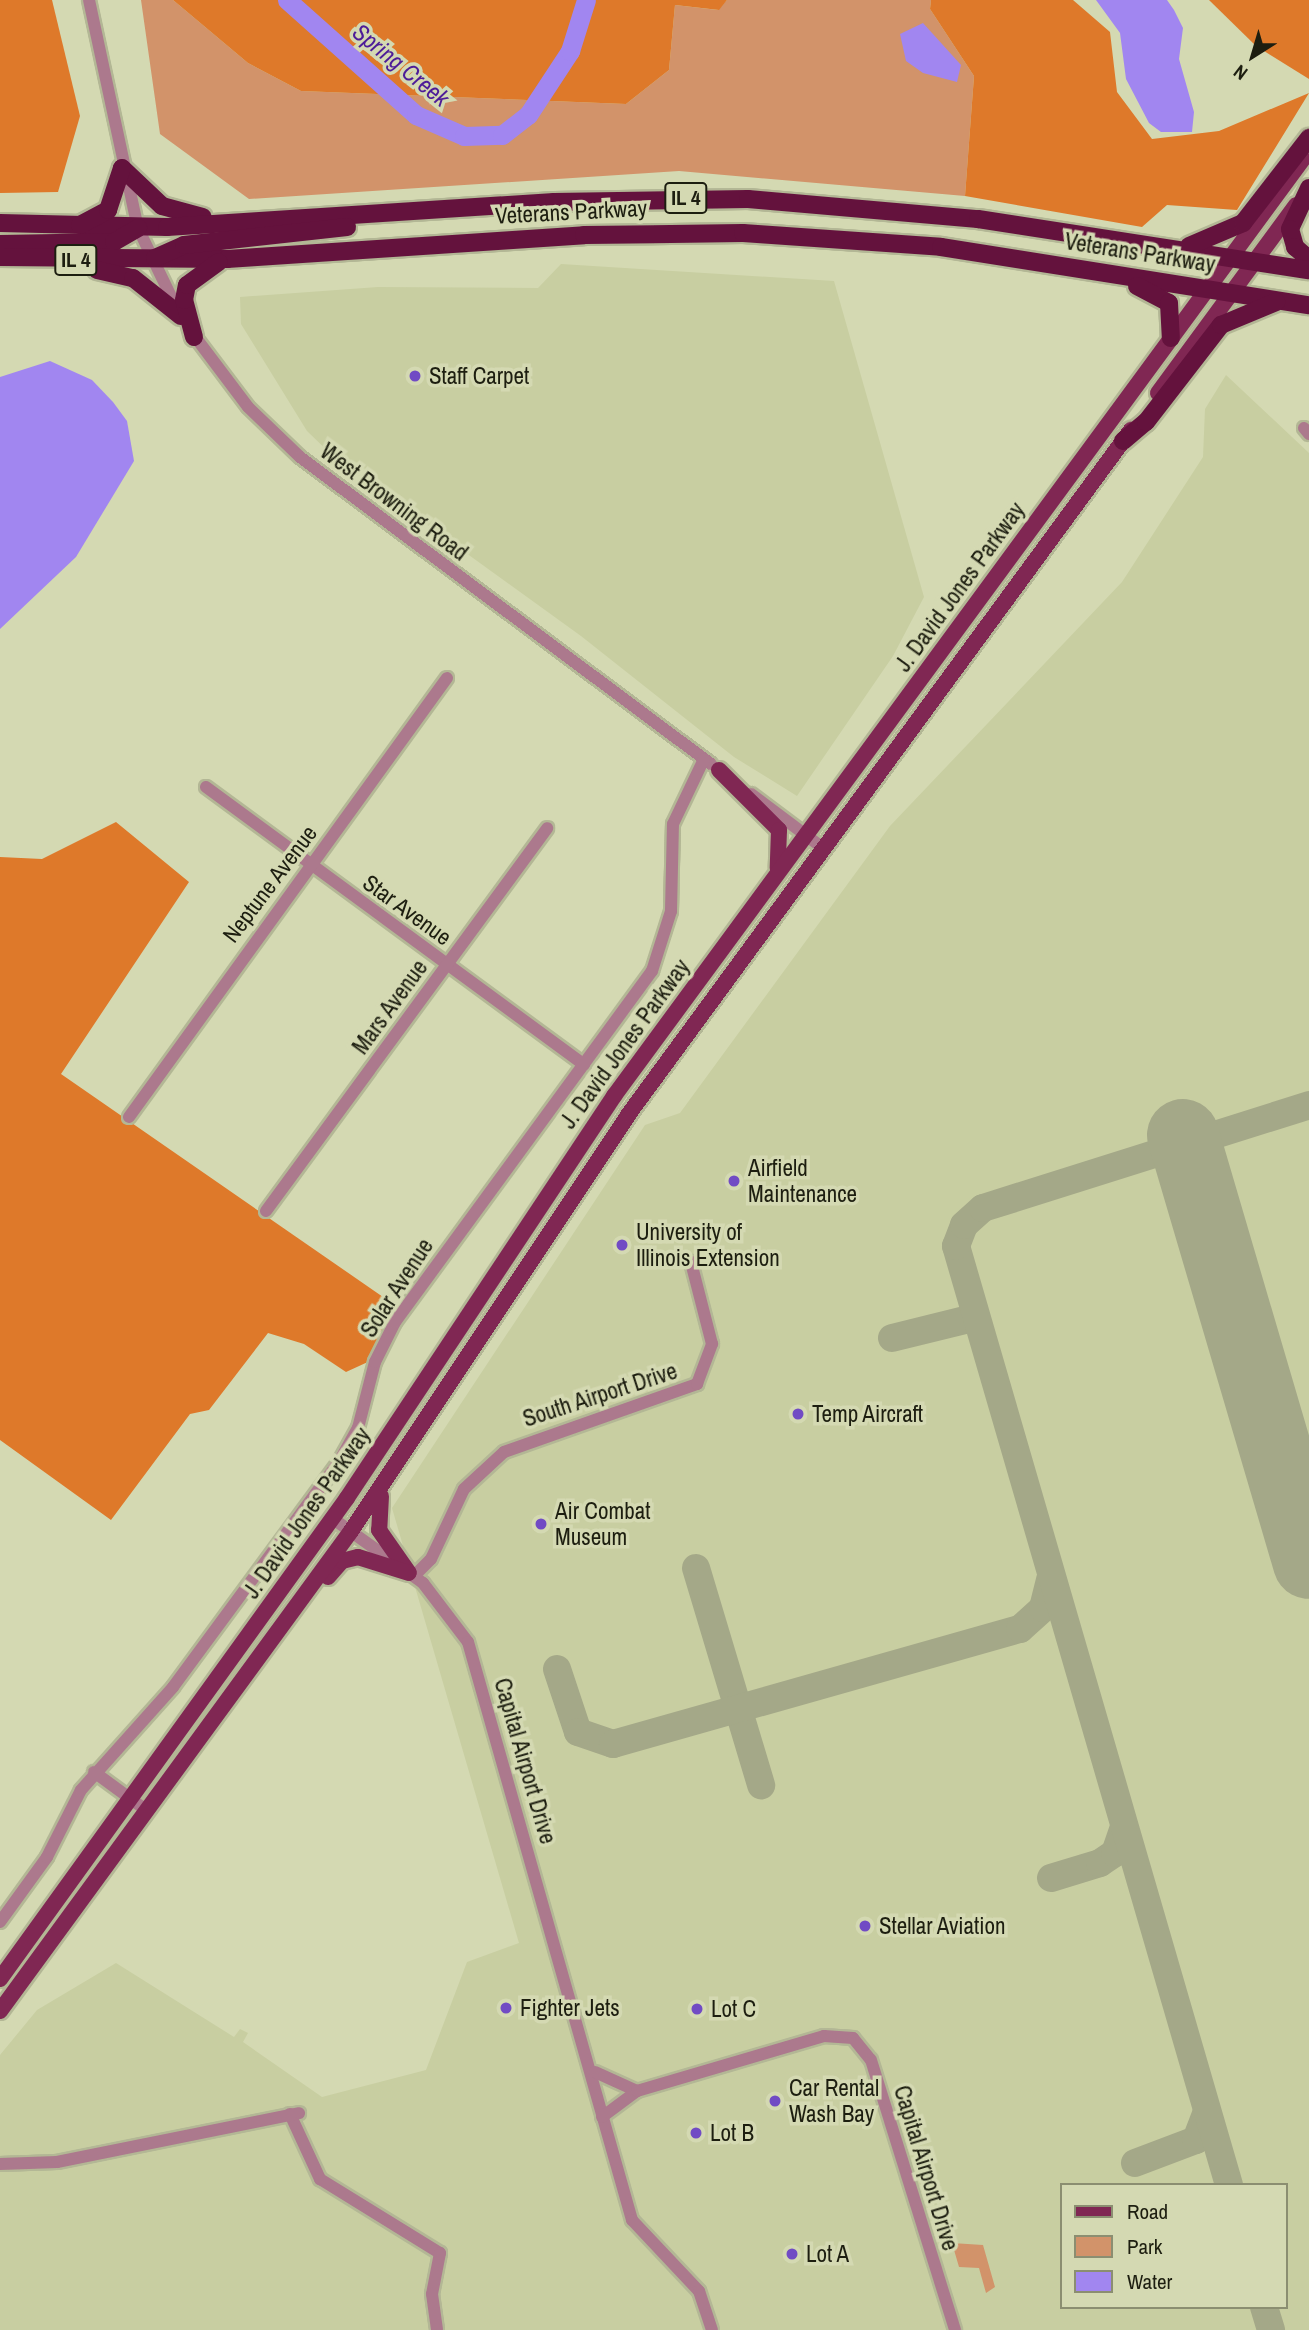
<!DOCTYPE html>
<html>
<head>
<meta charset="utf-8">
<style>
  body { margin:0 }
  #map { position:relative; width:1309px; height:2330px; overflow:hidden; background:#d4d9b2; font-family:"Archivo Narrow",sans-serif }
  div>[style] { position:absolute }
  .built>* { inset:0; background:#c8cea1 }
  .green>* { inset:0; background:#d2936a }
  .forest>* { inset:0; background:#de792a }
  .water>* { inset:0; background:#a186f0 }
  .river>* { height:19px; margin:-9.5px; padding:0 9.5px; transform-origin:9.5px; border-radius:9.5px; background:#a186f0 }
  .taxiway>* { height:28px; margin:-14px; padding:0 14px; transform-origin:14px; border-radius:14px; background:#a4a888 }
  .runway>* { height:72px; margin:-36px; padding:0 36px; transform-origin:36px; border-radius:36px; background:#a4a888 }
  .roads { filter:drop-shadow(2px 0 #b3b795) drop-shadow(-2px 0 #b3b795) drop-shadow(0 2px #b3b795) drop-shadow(0 -2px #b3b795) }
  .minor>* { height:12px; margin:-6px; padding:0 6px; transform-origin:6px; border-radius:6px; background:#ac798d }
  .major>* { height:16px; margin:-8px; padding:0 8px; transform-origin:8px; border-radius:8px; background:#802753 }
  .highway>* { height:18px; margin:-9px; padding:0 9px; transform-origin:9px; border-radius:9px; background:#64123d }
  .dots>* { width:19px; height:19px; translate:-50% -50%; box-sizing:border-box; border:4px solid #d4d9b2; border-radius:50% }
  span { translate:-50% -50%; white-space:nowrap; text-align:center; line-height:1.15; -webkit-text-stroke:7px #d4d9b2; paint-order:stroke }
  .shield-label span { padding:2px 5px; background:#d4d9b2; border:2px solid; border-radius:5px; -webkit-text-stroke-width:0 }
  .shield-label { font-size:21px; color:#1d1e10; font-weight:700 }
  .street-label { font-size:23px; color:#1d1e10 }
  .poi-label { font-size:23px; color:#1d1e10 }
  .left { translate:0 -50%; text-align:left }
  .water-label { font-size:24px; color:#4d1c98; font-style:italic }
  .legend { position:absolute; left:1060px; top:2183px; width:228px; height:126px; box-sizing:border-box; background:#d4d9b2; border:2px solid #8b8e71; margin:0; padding:9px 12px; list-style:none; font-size:21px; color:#1d1e10 }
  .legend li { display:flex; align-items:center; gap:14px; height:35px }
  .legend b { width:35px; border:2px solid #8b8e71 }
  .north { position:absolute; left:1218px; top:21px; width:70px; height:70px; -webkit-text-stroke:5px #d4d9b2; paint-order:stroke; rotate:217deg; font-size:19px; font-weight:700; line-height:28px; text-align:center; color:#1d1e10 }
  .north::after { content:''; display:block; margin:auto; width:24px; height:32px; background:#1d1e10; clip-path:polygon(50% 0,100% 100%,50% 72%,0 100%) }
</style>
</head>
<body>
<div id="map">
  <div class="built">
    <i style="clip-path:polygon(561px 264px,834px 281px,924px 597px,893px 656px,797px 796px,734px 757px,581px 636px,336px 459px,307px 431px,241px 324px,240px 297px,378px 287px,538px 288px)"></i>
    <i style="clip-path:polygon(evenodd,1226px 375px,1309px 453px,1309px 2330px,0 2330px,0 2055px,37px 2010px,116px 1963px,234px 2037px,240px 2029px,248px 2033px,243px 2042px,322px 2097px,426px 2070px,467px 1962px,519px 1943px,392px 1508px,645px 1125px,680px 1113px,890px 826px,1122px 582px,1203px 457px,1205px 409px,1226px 375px,1062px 2185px,1286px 2185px,1286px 2307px,1062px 2307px,1062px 2185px)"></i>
  </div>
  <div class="green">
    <i style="clip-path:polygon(141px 0,173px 0,248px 63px,301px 91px,626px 104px,669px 70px,675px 5px,718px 10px,727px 0,931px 0,930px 9px,974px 76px,965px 196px,679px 171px,249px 199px,160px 134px)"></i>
    <i style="clip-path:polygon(952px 2243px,983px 2245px,995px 2287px,986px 2293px,979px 2268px,959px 2267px)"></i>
  </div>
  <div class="forest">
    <i style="clip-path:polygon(0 0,52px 0,80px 116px,58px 192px,0 193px)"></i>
    <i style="clip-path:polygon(173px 0,727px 0,719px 10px,675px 5px,669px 70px,626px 104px,301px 91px,248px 63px)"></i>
    <i style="clip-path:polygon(931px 0,1073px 0,1110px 32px,1117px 92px,1152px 139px,1219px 131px,1309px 93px,1237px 210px,1167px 205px,1142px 227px,965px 196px,974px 76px,930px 9px)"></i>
    <i style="clip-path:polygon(1209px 0,1309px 0,1309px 79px,1256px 46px)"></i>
    <i style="clip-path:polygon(116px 822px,189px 882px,61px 1074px,396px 1306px,370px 1361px,346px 1372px,304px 1344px,268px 1333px,209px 1410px,190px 1414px,111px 1520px,0 1440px,0 857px,42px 859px)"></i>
  </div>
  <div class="water">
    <i style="clip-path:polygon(1096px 0,1167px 0,1174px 10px,1183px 28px,1179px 59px,1194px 112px,1192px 132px,1161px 132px,1149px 123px,1126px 79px,1120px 33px)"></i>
    <i style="clip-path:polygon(923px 23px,961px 65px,957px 82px,923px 73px,906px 61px,900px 34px)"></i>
    <i style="clip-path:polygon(50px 361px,92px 380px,113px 402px,127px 421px,134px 461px,76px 557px,0 629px,0 377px)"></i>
  </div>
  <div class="river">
    <i style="left:287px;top:0;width:173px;rotate:41.7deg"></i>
    <i style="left:416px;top:115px;width:52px;rotate:23.6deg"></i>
    <i style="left:464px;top:136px;width:38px;rotate:-2deg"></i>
    <i style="left:502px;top:135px;width:33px;rotate:-38deg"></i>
    <i style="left:528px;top:115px;width:77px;rotate:-56.7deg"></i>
    <i style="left:570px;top:51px;width:53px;rotate:-72.6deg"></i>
  </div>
  <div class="taxiway">
    <i style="left:892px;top:1338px;width:83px;rotate:-13.9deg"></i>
    <i style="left:696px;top:1568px;width:227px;rotate:73.3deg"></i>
    <i style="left:557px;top:1669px;width:66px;rotate:71.6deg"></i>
    <i style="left:578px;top:1732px;width:37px;rotate:19deg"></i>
    <i style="left:613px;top:1744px;width:423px;rotate:-15.8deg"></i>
    <i style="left:1020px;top:1629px;width:31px;rotate:-42deg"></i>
    <i style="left:1043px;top:1608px;width:29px;rotate:-76deg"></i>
    <i style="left:1051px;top:1878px;width:51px;rotate:-17deg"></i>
    <i style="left:1100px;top:1863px;width:18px;rotate:-34deg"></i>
    <i style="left:1115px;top:1853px;width:28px;rotate:-71deg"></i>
    <i style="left:1135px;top:2163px;width:65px;rotate:-20.7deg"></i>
    <i style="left:1196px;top:2140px;width:30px;rotate:-69deg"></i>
    <i style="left:1229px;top:2185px;width:978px;rotate:-106.21deg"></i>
    <i style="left:956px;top:1246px;width:22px;rotate:-69deg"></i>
    <i style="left:964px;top:1225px;width:25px;rotate:-42deg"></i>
    <i style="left:983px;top:1208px;width:342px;rotate:-17.5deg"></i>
    <i style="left:1264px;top:2307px;width:24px;rotate:73deg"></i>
  </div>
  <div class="runway">
    <i style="left:1183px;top:1135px;width:446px;rotate:73.6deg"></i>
  </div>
  <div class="roads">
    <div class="minor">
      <i style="left:89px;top:0;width:233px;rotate:77.9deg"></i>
      <i style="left:138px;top:228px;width:90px;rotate:64.3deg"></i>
      <i style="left:190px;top:330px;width:96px;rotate:53deg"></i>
      <i style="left:248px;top:407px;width:72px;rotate:43.9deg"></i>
      <i style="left:300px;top:457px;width:513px;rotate:36.76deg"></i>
      <i style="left:1304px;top:428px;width:8px;rotate:50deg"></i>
      <i style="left:206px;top:787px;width:469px;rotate:36.3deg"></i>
      <i style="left:751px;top:794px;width:90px;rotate:36.9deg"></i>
      <i style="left:129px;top:1117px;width:542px;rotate:-54.08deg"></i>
      <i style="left:266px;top:1211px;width:475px;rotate:-53.7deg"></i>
      <i style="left:332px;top:1518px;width:112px;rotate:35.5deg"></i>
      <i style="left:423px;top:1583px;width:74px;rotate:52.7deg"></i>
      <i style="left:468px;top:1642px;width:601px;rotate:74.16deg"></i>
      <i style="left:632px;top:2220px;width:98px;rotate:46.7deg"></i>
      <i style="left:699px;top:2291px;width:41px;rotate:71.6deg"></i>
      <i style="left:414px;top:1576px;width:24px;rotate:-45deg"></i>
      <i style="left:431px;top:1559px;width:77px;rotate:-64.8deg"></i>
      <i style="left:464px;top:1489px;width:54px;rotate:-42.8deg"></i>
      <i style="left:504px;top:1452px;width:205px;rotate:-19.4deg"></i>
      <i style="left:697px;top:1384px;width:43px;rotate:-69.4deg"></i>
      <i style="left:712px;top:1344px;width:85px;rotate:-104.4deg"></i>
      <i style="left:94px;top:1772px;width:64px;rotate:36.2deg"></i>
      <i style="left:0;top:1922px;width:80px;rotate:-54.1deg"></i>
      <i style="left:47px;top:1857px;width:75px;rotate:-63.1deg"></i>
      <i style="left:81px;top:1790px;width:138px;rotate:-48.2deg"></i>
      <i style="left:173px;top:1687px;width:280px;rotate:-53.6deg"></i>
      <i style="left:339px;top:1462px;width:39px;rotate:-61deg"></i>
      <i style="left:358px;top:1428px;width:68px;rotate:-75.6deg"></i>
      <i style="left:375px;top:1362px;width:45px;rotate:-63.4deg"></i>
      <i style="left:395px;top:1322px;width:435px;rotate:-53.8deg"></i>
      <i style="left:652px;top:971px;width:63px;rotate:-72.4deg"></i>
      <i style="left:671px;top:911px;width:87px;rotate:-88.7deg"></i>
      <i style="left:673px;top:824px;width:72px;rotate:-64.5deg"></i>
      <i style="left:595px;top:2072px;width:46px;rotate:24.3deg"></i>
      <i style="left:290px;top:2114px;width:72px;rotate:65.2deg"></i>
      <i style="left:320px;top:2179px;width:141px;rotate:31.7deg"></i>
      <i style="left:440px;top:2253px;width:42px;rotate:101deg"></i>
      <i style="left:432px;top:2294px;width:36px;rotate:82deg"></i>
      <i style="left:602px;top:2117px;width:44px;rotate:-36.6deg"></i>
      <i style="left:637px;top:2091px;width:195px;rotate:-16.4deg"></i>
      <i style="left:824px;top:2036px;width:29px;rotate:4deg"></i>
      <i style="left:853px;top:2038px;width:28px;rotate:51deg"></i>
      <i style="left:871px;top:2060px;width:283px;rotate:72.7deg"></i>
      <i style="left:0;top:2164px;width:57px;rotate:-2deg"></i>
      <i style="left:57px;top:2162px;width:247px;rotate:-11.4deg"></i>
    </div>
    <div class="major">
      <i style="left:1158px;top:393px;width:233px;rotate:-53.7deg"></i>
      <i style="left:719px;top:770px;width:85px;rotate:45deg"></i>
      <i style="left:779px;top:830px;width:38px;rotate:92deg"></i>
      <i style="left:381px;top:1496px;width:34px;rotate:93deg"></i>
      <i style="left:379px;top:1530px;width:52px;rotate:55.1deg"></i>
      <i style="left:328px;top:1577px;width:21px;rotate:-49deg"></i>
      <i style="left:342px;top:1561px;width:16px;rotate:-14deg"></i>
      <i style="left:358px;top:1557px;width:53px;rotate:17.4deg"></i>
      <i style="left:0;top:1979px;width:593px;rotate:-54.19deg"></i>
      <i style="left:347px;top:1498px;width:483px;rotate:-56.4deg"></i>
      <i style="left:614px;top:1096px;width:1163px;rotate:-53.67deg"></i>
      <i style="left:0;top:2011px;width:595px;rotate:-53.82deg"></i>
      <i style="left:351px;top:1531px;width:500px;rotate:-56.3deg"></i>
      <i style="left:628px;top:1115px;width:850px;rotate:-53.71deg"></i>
    </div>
    <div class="highway">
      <i style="left:122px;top:168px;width:55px;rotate:43.5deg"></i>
      <i style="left:162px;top:206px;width:42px;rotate:15deg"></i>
      <i style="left:1309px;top:188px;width:45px;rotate:114.9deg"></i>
      <i style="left:1290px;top:229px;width:19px;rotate:74deg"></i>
      <i style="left:1295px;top:247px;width:18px;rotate:41deg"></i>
      <i style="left:0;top:223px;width:167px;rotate:1.4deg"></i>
      <i style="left:167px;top:227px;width:388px;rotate:-3.7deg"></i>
      <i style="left:554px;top:202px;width:194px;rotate:-0.9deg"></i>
      <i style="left:748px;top:199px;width:231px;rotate:5deg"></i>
      <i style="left:978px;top:219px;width:335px;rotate:8.8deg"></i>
      <i style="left:80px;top:225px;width:32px;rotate:-28deg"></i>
      <i style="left:108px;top:210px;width:44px;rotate:-71.6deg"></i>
      <i style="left:0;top:244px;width:114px;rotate:-1deg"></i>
      <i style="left:114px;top:242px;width:28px;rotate:-30deg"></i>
      <i style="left:1189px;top:246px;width:59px;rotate:-23.1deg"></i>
      <i style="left:1243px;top:223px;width:108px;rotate:-52.2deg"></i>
      <i style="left:0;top:257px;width:227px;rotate:0.5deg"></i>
      <i style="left:227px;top:259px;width:358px;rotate:-3.8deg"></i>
      <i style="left:584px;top:235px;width:159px;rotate:-0.7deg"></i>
      <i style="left:743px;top:233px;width:198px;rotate:4deg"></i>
      <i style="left:941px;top:247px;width:373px;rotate:9deg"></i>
      <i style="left:155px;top:258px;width:32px;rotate:-24deg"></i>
      <i style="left:184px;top:245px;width:164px;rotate:-6.3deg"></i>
      <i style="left:97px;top:270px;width:37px;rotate:13deg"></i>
      <i style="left:133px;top:278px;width:61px;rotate:38.4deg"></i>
      <i style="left:1137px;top:286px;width:36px;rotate:28deg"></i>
      <i style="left:1169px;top:303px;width:35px;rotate:87deg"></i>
      <i style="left:194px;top:337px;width:38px;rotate:-105deg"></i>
      <i style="left:184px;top:300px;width:15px;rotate:-79deg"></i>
      <i style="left:187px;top:285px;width:39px;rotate:-36deg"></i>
      <i style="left:1123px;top:441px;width:30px;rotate:-40deg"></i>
      <i style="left:1146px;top:422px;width:123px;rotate:-52.3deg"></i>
      <i style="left:1221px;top:325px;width:60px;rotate:-22.7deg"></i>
    </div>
  </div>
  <div class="dots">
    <i style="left:415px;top:376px;background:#714bc4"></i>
    <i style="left:734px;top:1181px;background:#714bc4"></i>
    <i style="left:622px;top:1245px;background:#714bc4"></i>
    <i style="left:798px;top:1414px;background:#714bc4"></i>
    <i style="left:541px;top:1524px;background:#714bc4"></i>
    <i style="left:865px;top:1926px;background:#714bc4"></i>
    <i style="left:506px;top:2008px;background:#714bc4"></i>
    <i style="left:697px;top:2009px;background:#714bc4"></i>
    <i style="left:775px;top:2101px;background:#714bc4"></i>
    <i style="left:696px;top:2133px;background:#714bc4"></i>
    <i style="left:792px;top:2254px;background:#714bc4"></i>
  </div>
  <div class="shield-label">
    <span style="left:686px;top:198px">IL 4</span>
    <span style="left:76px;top:260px">IL 4</span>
  </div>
  <div class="street-label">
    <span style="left:571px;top:212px;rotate:-3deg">Veterans Parkway</span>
    <span style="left:1140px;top:253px;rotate:9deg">Veterans Parkway</span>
    <span style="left:394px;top:502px;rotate:37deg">West Browning Road</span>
    <span style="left:960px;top:587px;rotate:-54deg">J. David Jones Parkway</span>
    <span style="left:270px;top:884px;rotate:-53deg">Neptune Avenue</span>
    <span style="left:407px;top:910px;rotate:36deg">Star Avenue</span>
    <span style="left:390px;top:1007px;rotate:-54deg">Mars Avenue</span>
    <span style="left:625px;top:1044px;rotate:-54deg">J. David Jones Parkway</span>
    <span style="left:397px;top:1288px;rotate:-57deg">Solar Avenue</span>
    <span style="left:600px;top:1395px;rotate:-18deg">South Airport Drive</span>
    <span style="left:307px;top:1513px;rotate:-55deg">J. David Jones Parkway</span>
    <span style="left:525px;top:1761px;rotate:74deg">Capital Airport Drive</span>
    <span style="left:926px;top:2168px;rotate:73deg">Capital Airport Drive</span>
  </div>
  <div class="poi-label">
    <span class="left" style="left:429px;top:376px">Staff Carpet</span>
    <span class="left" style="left:748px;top:1181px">Airfield<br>Maintenance</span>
    <span class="left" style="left:636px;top:1245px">University of<br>Illinois Extension</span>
    <span class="left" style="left:812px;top:1414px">Temp Aircraft</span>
    <span class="left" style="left:555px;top:1524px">Air Combat<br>Museum</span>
    <span class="left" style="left:879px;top:1926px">Stellar Aviation</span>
    <span class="left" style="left:520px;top:2008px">Fighter Jets</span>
    <span class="left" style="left:711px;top:2009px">Lot C</span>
    <span class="left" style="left:789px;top:2101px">Car Rental<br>Wash Bay</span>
    <span class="left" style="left:710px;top:2133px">Lot B</span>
    <span class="left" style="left:806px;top:2254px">Lot A</span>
  </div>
  <div class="water-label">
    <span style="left:401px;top:65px;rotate:39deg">Spring Creek</span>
  </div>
  <ul class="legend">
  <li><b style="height:9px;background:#802753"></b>Road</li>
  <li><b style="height:19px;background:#d2936a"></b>Park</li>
  <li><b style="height:19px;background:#a186f0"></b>Water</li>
  </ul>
  <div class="north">N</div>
</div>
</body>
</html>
